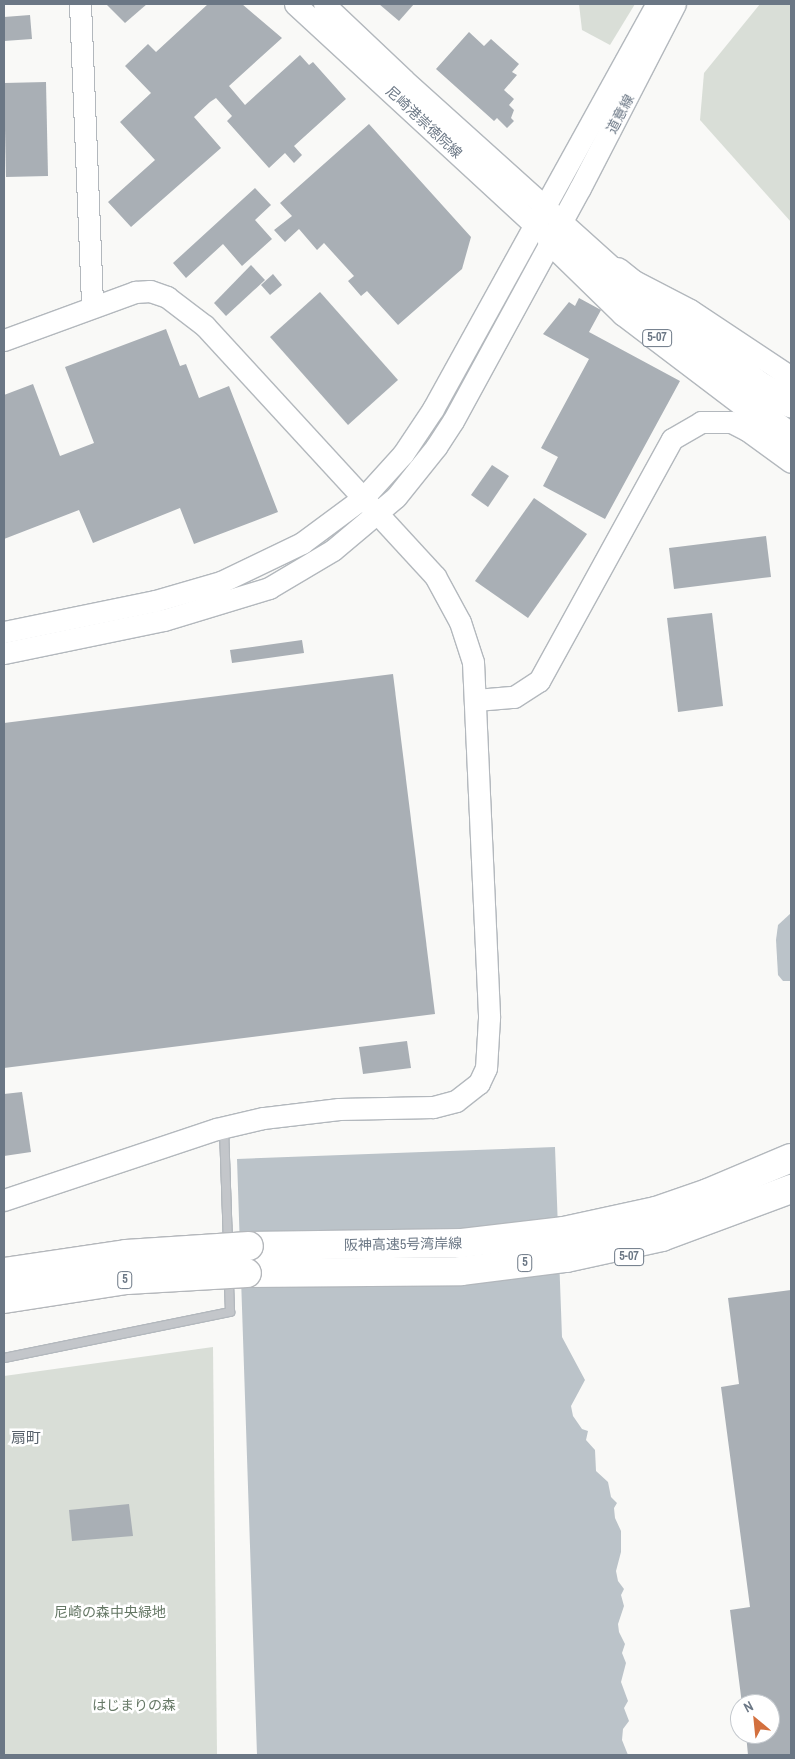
<!DOCTYPE html>
<html>
<head>
<meta charset="utf-8">
<style>
  body { margin:0 }
  #map { position:relative; width:795px; height:1759px; overflow:hidden; background:#f9f9f7; font-family:"Archivo Narrow","Noto Sans JP",sans-serif }
  div>[style] { position:absolute }
  .green>* { inset:0; background:#d9ded7 }
  .water>* { inset:0; background:#bbc3c9 }
  .building>* { inset:0; background:#a9afb5 }
  .roads { filter:drop-shadow(1px 0 #b3b8bd) drop-shadow(-1px 0 #b3b8bd) drop-shadow(0 1px #b3b8bd) drop-shadow(0 -1px #b3b8bd) }
  .lane>* { height:8px; margin:-4px; padding:0 4px; transform-origin:4px; border-radius:4px; background:#c3c6ca }
  .secondary>* { height:21px; margin:-10.5px; padding:0 10.5px; transform-origin:10.5px; border-radius:10.5px; background:#fff }
  .highway>* { height:28px; margin:-14px; padding:0 14px; transform-origin:14px; border-radius:14px; background:#fff }
  .bridges { filter:drop-shadow(1px 0 #b4b7bb) drop-shadow(-1px 0 #b4b7bb) drop-shadow(0 1px #b4b7bb) drop-shadow(0 -1px #b4b7bb) }
  .highway-bridge>* { height:28px; margin:-14px; padding:0 14px; transform-origin:14px; border-radius:14px; background:#fff }
  span { translate:-50% -50%; white-space:nowrap; text-align:center; line-height:1.15; -webkit-text-stroke:5px #fff; paint-order:stroke }
  .shield-label span { padding:1px 4px; background:#fff; border:1px solid; border-radius:4px; -webkit-text-stroke-width:0 }
  .shield-label { font-size:12px; color:#6b7785; font-weight:700 }
  .street-label { font-size:14px; color:#6b7785 }
  .park-label { font-size:14px; color:#667866 }
  .neighbourhood-label { font-size:15px; color:#58616b }
  .frame { position:absolute; inset:0; border:5px solid #6b7785; pointer-events:none }
  .north { position:absolute; left:730px; top:1694px; width:50px; height:50px; box-sizing:border-box; background:#fff; border:1px solid #c4c9ce; border-radius:50%; rotate:332deg; font-size:14px; font-weight:700; line-height:20px; text-align:center; color:#6b7785 }
  .north::after { content:''; display:block; margin:auto; width:18px; height:22px; background:#d3703e; clip-path:polygon(50% 0,100% 100%,50% 72%,0 100%) }
</style>
</head>
<body>
<div id="map">
  <div class="green">
    <i style="clip-path:polygon(579px 4px,635px 4px,610px 45px,582px 30px)"></i>
    <i style="clip-path:polygon(760px 4px,791px 4px,791px 222px,700px 120px,704px 73px)"></i>
    <i style="clip-path:polygon(213px 1347px,217px 1755px,4px 1755px,4px 1376px)"></i>
  </div>
  <div class="water">
    <i style="clip-path:polygon(791px 913px,791px 981px,783px 981px,778px 975px,776px 940px,778px 925px)"></i>
    <i style="clip-path:polygon(555px 1147px,562px 1337px,585px 1380px,571px 1406px,573px 1416px,582px 1429px,588px 1431px,586px 1440px,595px 1450px,596px 1471px,608px 1482px,611px 1497px,617px 1503px,614px 1508px,615px 1518px,621px 1531px,621px 1552px,616px 1571px,618px 1581px,624px 1589px,621px 1595px,624px 1606px,618px 1624px,619px 1632px,625px 1644px,622px 1653px,626px 1663px,621px 1682px,628px 1701px,624px 1708px,629px 1721px,623px 1729px,622px 1740px,628px 1755px,257px 1755px,237px 1159px)"></i>
  </div>
  <div class="building">
    <i style="clip-path:polygon(106px 4px,147px 4px,125px 23px)"></i>
    <i style="clip-path:polygon(208px 4px,242px 4px,282px 38px,229px 86px,245px 105px,300px 55px,309px 65px,313px 62px,346px 99px,294px 146px,302px 155px,294px 163px,285px 153px,269px 168px,227px 121px,232px 116px,216px 98px,210px 102px,194px 117px,221px 148px,131px 227px,108px 202px,155px 160px,120px 122px,151px 93px,125px 66px,148px 44px,156px 52px)"></i>
    <i style="clip-path:polygon(379px 4px,414px 4px,399px 21px)"></i>
    <i style="clip-path:polygon(30px 15px,32px 39px,4px 41px,4px 17px)"></i>
    <i style="clip-path:polygon(469px 32px,484px 46px,491px 39px,519px 64px,512px 72px,517px 75px,504px 90px,514px 99px,509px 105px,514px 110px,511px 118px,514px 121px,507px 128px,497px 118px,494px 121px,436px 69px)"></i>
    <i style="clip-path:polygon(46px 82px,48px 176px,6px 177px,4px 83px)"></i>
    <i style="clip-path:polygon(369px 124px,471px 237px,462px 269px,398px 325px,367px 291px,361px 296px,348px 281px,354px 276px,324px 243px,317px 250px,299px 229px,285px 242px,274px 230px,292px 216px,280px 203px)"></i>
    <i style="clip-path:polygon(255px 188px,271px 205px,255px 220px,272px 239px,242px 266px,223px 244px,186px 278px,173px 263px)"></i>
    <i style="clip-path:polygon(251px 265px,265px 280px,226px 316px,214px 303px)"></i>
    <i style="clip-path:polygon(273px 274px,282px 285px,270px 295px,261px 285px)"></i>
    <i style="clip-path:polygon(320px 292px,398px 380px,348px 425px,270px 337px)"></i>
    <i style="clip-path:polygon(579px 298px,601px 310px,589px 332px,680px 381px,605px 519px,543px 486px,558px 457px,541px 448px,589px 359px,543px 334px,569px 302px,575px 306px)"></i>
    <i style="clip-path:polygon(166px 329px,180px 366px,186px 364px,199px 398px,229px 386px,278px 512px,194px 544px,180px 508px,93px 543px,79px 510px,4px 539px,4px 395px,33px 384px,60px 456px,94px 443px,65px 367px)"></i>
    <i style="clip-path:polygon(492px 465px,509px 476px,488px 507px,471px 495px)"></i>
    <i style="clip-path:polygon(534px 498px,587px 534px,528px 618px,475px 581px)"></i>
    <i style="clip-path:polygon(766px 536px,771px 577px,674px 589px,669px 548px)"></i>
    <i style="clip-path:polygon(712px 613px,723px 706px,678px 712px,667px 618px)"></i>
    <i style="clip-path:polygon(302px 640px,304px 653px,232px 663px,230px 650px)"></i>
    <i style="clip-path:polygon(393px 674px,435px 1014px,4px 1068px,4px 723px)"></i>
    <i style="clip-path:polygon(407px 1041px,411px 1068px,363px 1074px,359px 1047px)"></i>
    <i style="clip-path:polygon(22px 1092px,31px 1152px,4px 1156px,4px 1094px)"></i>
    <i style="clip-path:polygon(791px 1290px,791px 1755px,748px 1755px,746px 1734px,770px 1734px,770px 1704px,742px 1704px,730px 1610px,750px 1607px,721px 1387px,739px 1384px,728px 1298px)"></i>
    <i style="clip-path:polygon(129px 1504px,133px 1536px,72px 1541px,69px 1510px)"></i>
  </div>
  <div class="roads">
    <div class="lane">
      <i style="left:224px;top:1129px;width:114px;rotate:88deg"></i>
      <i style="left:4px;top:1358px;width:231px;rotate:-11.5deg"></i>
      <i style="left:230px;top:1312px;width:33px;rotate:-92deg"></i>
    </div>
    <div class="secondary">
      <i style="left:80px;top:4px;width:302px;rotate:87.7deg"></i>
      <i style="left:295px;top:4px;width:339px;rotate:42.7deg"></i>
      <i style="left:324px;top:4px;width:110px;rotate:43.5deg"></i>
      <i style="left:404px;top:80px;width:287px;rotate:42deg"></i>
      <i style="left:617px;top:272px;width:82px;rotate:27.5deg"></i>
      <i style="left:690px;top:310px;width:121px;rotate:33.6deg"></i>
      <i style="left:4px;top:340px;width:140px;rotate:-20.1deg"></i>
      <i style="left:135px;top:292px;width:15px;rotate:-4deg"></i>
      <i style="left:150px;top:291px;width:18px;rotate:19deg"></i>
      <i style="left:167px;top:297px;width:48px;rotate:37.3deg"></i>
      <i style="left:205px;top:326px;width:340px;rotate:47.4deg"></i>
      <i style="left:435px;top:576px;width:52px;rotate:61.5deg"></i>
      <i style="left:460px;top:622px;width:42px;rotate:72deg"></i>
      <i style="left:473px;top:662px;width:356px;rotate:87.4deg"></i>
      <i style="left:489px;top:1018px;width:50px;rotate:93.4deg"></i>
      <i style="left:486px;top:1068px;width:17px;rotate:115deg"></i>
      <i style="left:479px;top:1083px;width:29px;rotate:142deg"></i>
      <i style="left:456px;top:1101px;width:24px;rotate:165deg"></i>
      <i style="left:433px;top:1107px;width:94px;rotate:178.8deg"></i>
      <i style="left:339px;top:1109px;width:77px;rotate:173.2deg"></i>
      <i style="left:263px;top:1118px;width:48px;rotate:166.8deg"></i>
      <i style="left:216px;top:1129px;width:224px;rotate:161.5deg"></i>
      <i style="left:4px;top:632px;width:154px;rotate:-11.6deg"></i>
      <i style="left:155px;top:601px;width:69px;rotate:-16.1deg"></i>
      <i style="left:221px;top:582px;width:90px;rotate:-25.7deg"></i>
      <i style="left:302px;top:543px;width:77px;rotate:-36.6deg"></i>
      <i style="left:364px;top:497px;width:58px;rotate:-47.8deg"></i>
      <i style="left:403px;top:454px;width:54px;rotate:-56.3deg"></i>
      <i style="left:433px;top:409px;width:463px;rotate:-61.1deg"></i>
      <i style="left:4px;top:653px;width:163px;rotate:-11.7deg"></i>
      <i style="left:164px;top:620px;width:110px;rotate:-16.9deg"></i>
      <i style="left:269px;top:588px;width:74px;rotate:-30.7deg"></i>
      <i style="left:333px;top:550px;width:82px;rotate:-40.1deg"></i>
      <i style="left:396px;top:497px;width:64px;rotate:-51.3deg"></i>
      <i style="left:436px;top:447px;width:31px;rotate:-57deg"></i>
      <i style="left:453px;top:421px;width:265px;rotate:-61.4deg"></i>
      <i style="left:580px;top:188px;width:207px;rotate:-62.7deg"></i>
      <i style="left:476px;top:700px;width:38px;rotate:-5deg"></i>
      <i style="left:514px;top:697px;width:30px;rotate:-33deg"></i>
      <i style="left:539px;top:681px;width:276px;rotate:-61.2deg"></i>
      <i style="left:672px;top:439px;width:34px;rotate:-30deg"></i>
      <i style="left:701px;top:422px;width:30px"></i>
      <i style="left:731px;top:422px;width:18px;rotate:27deg"></i>
      <i style="left:747px;top:430px;width:54px;rotate:36deg"></i>
    </div>
    <div class="highway">
      <i style="left:552px;top:241px;width:102px;rotate:44.2deg"></i>
      <i style="left:625px;top:312px;width:208px;rotate:37.2deg"></i>
      <i style="left:617px;top:272px;width:181px;rotate:38.7deg"></i>
      <i style="left:758px;top:385px;width:38px;rotate:29deg"></i>
      <i style="left:249px;top:1246px;width:213px;rotate:-0.8deg"></i>
      <i style="left:462px;top:1243px;width:103px;rotate:-6.7deg"></i>
      <i style="left:564px;top:1231px;width:94px;rotate:-12.3deg"></i>
      <i style="left:656px;top:1211px;width:55px;rotate:-19.1deg"></i>
      <i style="left:708px;top:1193px;width:90px;rotate:-22.9deg"></i>
      <i style="left:247px;top:1273px;width:214px;rotate:-0.5deg"></i>
      <i style="left:461px;top:1271px;width:106px;rotate:-7.1deg"></i>
      <i style="left:566px;top:1258px;width:98px;rotate:-12.3deg"></i>
      <i style="left:662px;top:1237px;width:138px;rotate:-20.4deg"></i>
    </div>
  </div>
  <div class="bridges">
    <div class="highway-bridge">
      <i style="left:4px;top:1272px;width:123px;rotate:-8.4deg"></i>
      <i style="left:126px;top:1254px;width:123px;rotate:-3.7deg"></i>
      <i style="left:4px;top:1299px;width:124px;rotate:-8.8deg"></i>
      <i style="left:127px;top:1280px;width:120px;rotate:-3.3deg"></i>
    </div>
  </div>
  <div class="shield-label">
    <span style="left:657px;top:338px">5-07</span>
    <span style="left:629px;top:1257px">5-07</span>
    <span style="left:525px;top:1263px">5</span>
    <span style="left:125px;top:1280px">5</span>
  </div>
  <div class="street-label">
    <span style="left:620px;top:114px;rotate:-62deg">道意線</span>
    <span style="left:424px;top:122px;rotate:43deg">尼崎港崇徳院線</span>
    <span style="left:403px;top:1244px;rotate:-1deg">阪神高速5号湾岸線</span>
  </div>
  <div class="park-label">
    <span style="left:110px;top:1612px">尼崎の森中央緑地</span>
    <span style="left:134px;top:1705px">はじまりの森</span>
  </div>
  <div class="neighbourhood-label">
    <span style="left:26px;top:1438px">扇町</span>
  </div>
  <div class="frame"></div>
  <div class="north">N</div>
</div>
</body>
</html>
